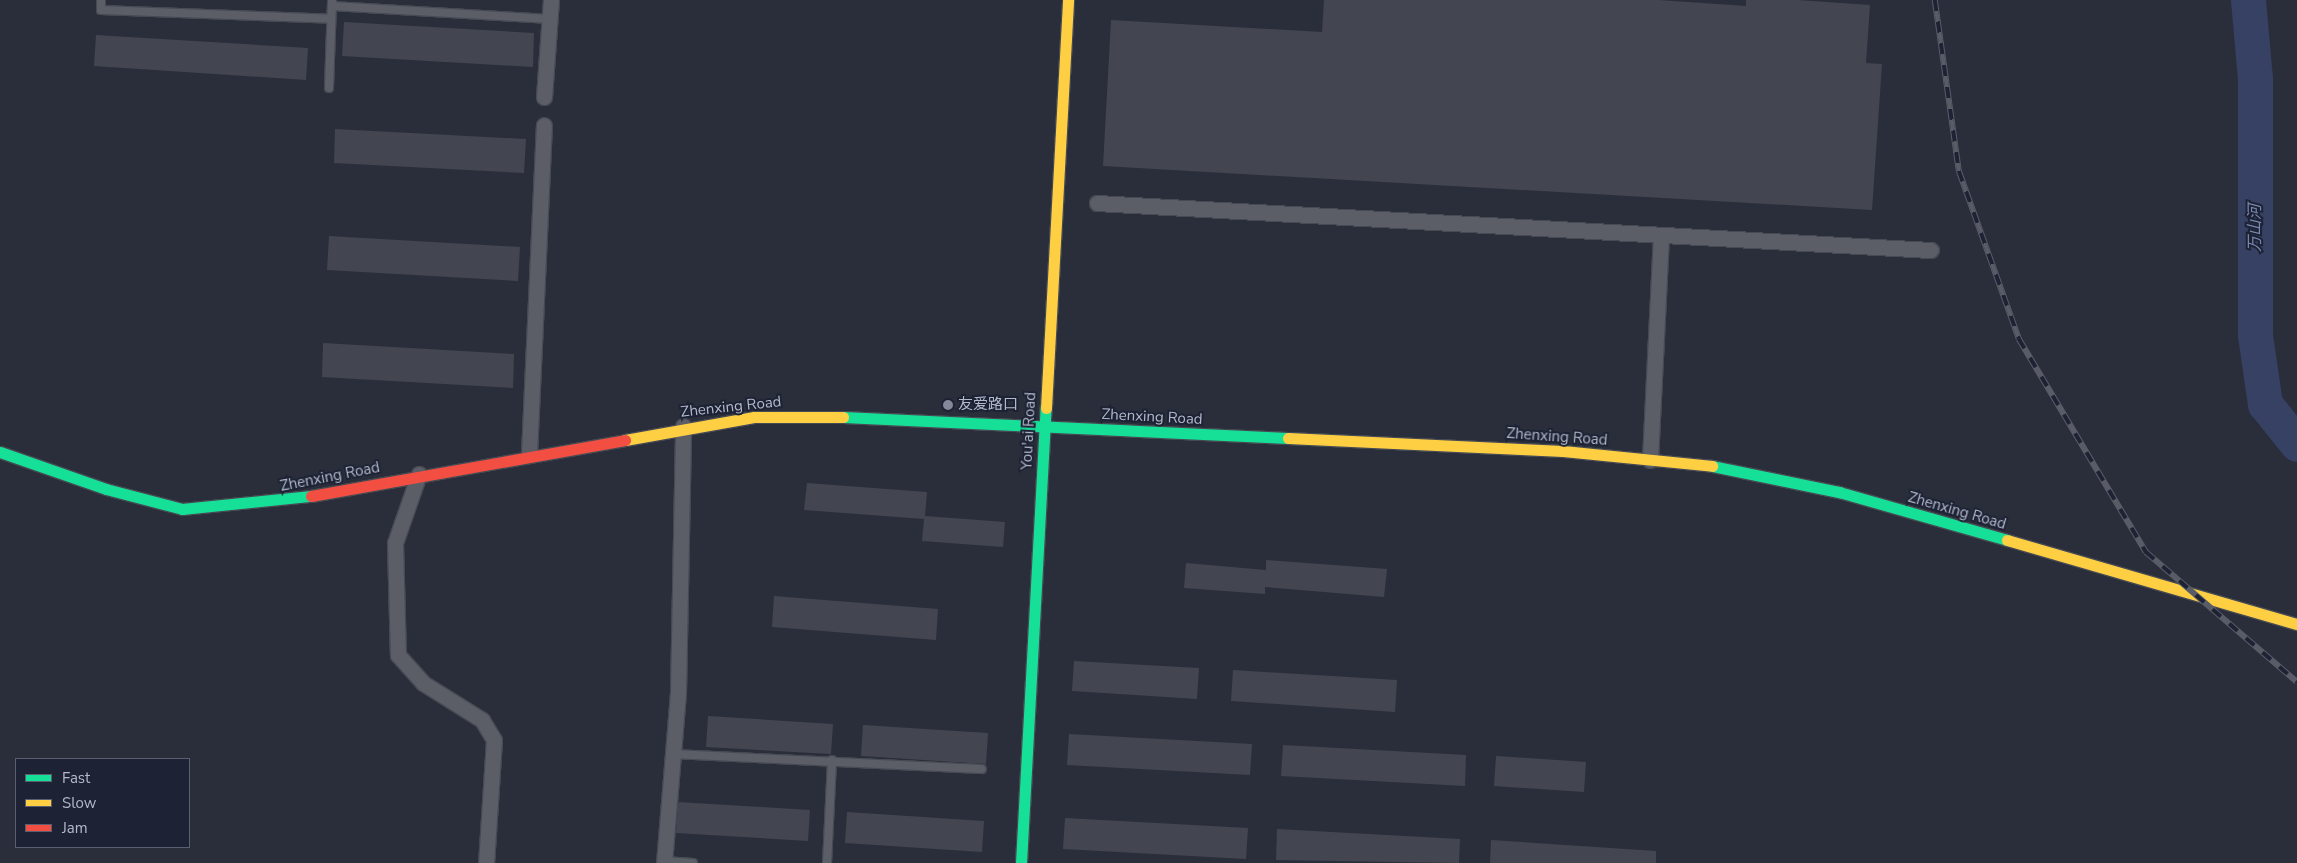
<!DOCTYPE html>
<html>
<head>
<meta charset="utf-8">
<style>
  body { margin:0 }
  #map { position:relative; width:2297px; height:863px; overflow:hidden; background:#2a2e3a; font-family:"Nunito Sans","Noto Sans SC",sans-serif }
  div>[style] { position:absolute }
  .river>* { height:35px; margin:-17.5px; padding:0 17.5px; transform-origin:17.5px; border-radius:17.5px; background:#364163 }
  .building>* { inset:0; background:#434650 }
  .roads { filter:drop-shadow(1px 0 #464a53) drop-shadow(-1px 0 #464a53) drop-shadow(0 1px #464a53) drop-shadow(0 -1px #464a53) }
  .lane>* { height:8px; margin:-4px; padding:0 4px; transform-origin:4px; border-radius:4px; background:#5b5e67 }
  .street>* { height:15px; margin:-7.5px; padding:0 7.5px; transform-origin:7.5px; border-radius:7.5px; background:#5b5e67 }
  .fast>* { height:11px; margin:-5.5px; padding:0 5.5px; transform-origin:5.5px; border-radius:5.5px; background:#16e098 }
  .slow>* { height:11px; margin:-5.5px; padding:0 5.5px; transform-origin:5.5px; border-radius:5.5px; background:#ffcf43 }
  .jam>* { height:11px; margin:-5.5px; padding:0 5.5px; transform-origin:5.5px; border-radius:5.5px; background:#f24e42 }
  .rail>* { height:5.5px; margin-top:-2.75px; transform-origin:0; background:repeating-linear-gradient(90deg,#1d2335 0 11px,#595c66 0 22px); box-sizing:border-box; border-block:1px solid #595c66 }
  .dots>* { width:14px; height:14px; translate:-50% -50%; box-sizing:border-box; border:2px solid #1d2335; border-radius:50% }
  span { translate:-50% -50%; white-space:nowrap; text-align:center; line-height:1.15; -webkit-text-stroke:4px #1d2335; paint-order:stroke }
  .poi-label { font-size:15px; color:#b4b9ca }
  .left { translate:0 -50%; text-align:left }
  .street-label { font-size:15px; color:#b4b9ca }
  .water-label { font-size:16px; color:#7b8ab3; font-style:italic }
  .legend { position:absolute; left:15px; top:758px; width:175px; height:90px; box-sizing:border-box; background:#1d2335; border:1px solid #595f71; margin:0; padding:6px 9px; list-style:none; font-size:15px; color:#b4b9ca }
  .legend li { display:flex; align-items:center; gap:10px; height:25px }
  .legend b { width:25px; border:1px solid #595f71 }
</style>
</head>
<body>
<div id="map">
  <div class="river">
    <i style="left:2248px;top:0;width:78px;rotate:84.9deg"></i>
    <i style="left:2255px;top:78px;width:257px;rotate:90deg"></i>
    <i style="left:2255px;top:335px;width:70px;rotate:81.8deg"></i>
    <i style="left:2265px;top:404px;width:51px;rotate:51.3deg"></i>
  </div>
  <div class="building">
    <i style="clip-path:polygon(1324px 0,1659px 0,1746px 6px,1746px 0,1798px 0,1870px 5px,1866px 63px,1882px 64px,1872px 210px,1103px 166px,1111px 20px,1322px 32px)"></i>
    <i style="clip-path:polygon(344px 22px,534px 33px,533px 67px,342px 56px)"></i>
    <i style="clip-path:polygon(96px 35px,308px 48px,306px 80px,94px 66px)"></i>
    <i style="clip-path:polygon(335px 129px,526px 139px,524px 173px,334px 163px)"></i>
    <i style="clip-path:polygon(329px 236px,520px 247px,518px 281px,327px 270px)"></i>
    <i style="clip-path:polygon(323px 343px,514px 354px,513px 388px,322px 377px)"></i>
    <i style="clip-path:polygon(807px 483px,927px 492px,925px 516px,1005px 522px,1003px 547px,922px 541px,924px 519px,804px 510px)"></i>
    <i style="clip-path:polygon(1266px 560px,1387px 569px,1384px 597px,1265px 587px,1265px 594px,1184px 588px,1186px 563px,1266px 570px)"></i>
    <i style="clip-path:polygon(774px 596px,938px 609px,936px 640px,772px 627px)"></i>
    <i style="clip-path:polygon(1074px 661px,1199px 668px,1197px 699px,1072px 691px)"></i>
    <i style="clip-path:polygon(1233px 670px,1397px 680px,1395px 712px,1231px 701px)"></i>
    <i style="clip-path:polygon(708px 716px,833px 724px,831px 754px,706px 747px)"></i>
    <i style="clip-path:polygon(863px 725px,988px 733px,986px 764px,861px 756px)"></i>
    <i style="clip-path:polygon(1069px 734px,1252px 744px,1250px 775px,1067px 765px)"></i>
    <i style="clip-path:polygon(1283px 745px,1466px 755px,1465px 786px,1281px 776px)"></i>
    <i style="clip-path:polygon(1496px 756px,1586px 762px,1584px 792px,1494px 786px)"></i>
    <i style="clip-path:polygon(678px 802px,810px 810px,808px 841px,676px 833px)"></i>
    <i style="clip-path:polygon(847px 812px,984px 821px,982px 852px,845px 843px)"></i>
    <i style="clip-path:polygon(1065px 818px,1248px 828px,1246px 859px,1063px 849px)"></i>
    <i style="clip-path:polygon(1277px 829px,1460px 839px,1459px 863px,1276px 860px)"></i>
    <i style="clip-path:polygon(1491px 840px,1656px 851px,1656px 863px,1490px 863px)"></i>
  </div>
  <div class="roads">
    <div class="lane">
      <i style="left:101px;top:0;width:10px;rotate:90deg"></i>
      <i style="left:101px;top:10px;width:230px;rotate:2.2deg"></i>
      <i style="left:332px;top:6px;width:218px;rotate:3.4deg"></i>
      <i style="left:329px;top:88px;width:88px;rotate:-88deg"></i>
      <i style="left:672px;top:754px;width:310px;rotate:2.8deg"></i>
      <i style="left:664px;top:861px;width:29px;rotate:4deg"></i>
      <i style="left:827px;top:863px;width:103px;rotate:-87.2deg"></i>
    </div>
    <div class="street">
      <i style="left:544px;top:97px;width:97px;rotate:-85.9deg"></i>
      <i style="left:1097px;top:203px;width:835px;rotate:3.23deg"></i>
      <i style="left:529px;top:454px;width:329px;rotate:-87.4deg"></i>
      <i style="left:1650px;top:460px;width:225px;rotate:-87.2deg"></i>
      <i style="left:419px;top:474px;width:73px;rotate:109.2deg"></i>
      <i style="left:395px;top:543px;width:112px;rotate:88.5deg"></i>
      <i style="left:398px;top:655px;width:38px;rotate:48deg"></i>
      <i style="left:423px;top:683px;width:70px;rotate:32.1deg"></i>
      <i style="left:482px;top:720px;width:23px;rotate:59deg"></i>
      <i style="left:494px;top:740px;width:123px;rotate:93.7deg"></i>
      <i style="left:664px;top:863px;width:171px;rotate:-85.3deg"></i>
      <i style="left:678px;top:693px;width:267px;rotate:-88.9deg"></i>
    </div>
    <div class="fast">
      <i style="left:843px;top:417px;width:445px;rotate:2.7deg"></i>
      <i style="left:0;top:452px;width:112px;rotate:19.2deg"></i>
      <i style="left:106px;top:489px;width:79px;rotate:14.7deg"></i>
      <i style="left:182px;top:509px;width:130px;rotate:-5.8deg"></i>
      <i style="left:1712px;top:466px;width:130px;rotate:11.6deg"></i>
      <i style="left:1839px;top:492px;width:175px;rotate:15.9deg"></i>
      <i style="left:1021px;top:863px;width:456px;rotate:-86.9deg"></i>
    </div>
    <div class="slow">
      <i style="left:1046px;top:408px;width:409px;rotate:-86.9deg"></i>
      <i style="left:1288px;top:438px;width:275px;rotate:2.7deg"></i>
      <i style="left:1563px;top:451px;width:150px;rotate:5.7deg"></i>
      <i style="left:625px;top:440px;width:131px;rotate:-10.1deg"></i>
      <i style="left:754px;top:417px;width:89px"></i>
      <i style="left:2007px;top:540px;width:302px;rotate:16.2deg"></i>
    </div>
    <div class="jam">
      <i style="left:311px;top:496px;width:319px;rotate:-10.1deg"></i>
    </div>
  </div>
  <div class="rail">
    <i style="left:1935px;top:0;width:173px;rotate:82deg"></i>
    <i style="left:1959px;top:171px;width:178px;rotate:70.3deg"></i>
    <i style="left:2019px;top:339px;width:248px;rotate:59.2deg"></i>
    <i style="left:2146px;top:552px;width:199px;rotate:40.7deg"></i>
  </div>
  <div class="dots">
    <i style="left:948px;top:405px;background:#848898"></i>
  </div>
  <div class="poi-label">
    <span class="left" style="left:958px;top:405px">友爱路口</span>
  </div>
  <div class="street-label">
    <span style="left:731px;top:407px;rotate:-6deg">Zhenxing Road</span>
    <span style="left:1152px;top:417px;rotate:3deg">Zhenxing Road</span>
    <span style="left:1029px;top:431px;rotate:-87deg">You'ai Road</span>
    <span style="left:1557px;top:437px;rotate:4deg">Zhenxing Road</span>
    <span style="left:330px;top:477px;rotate:-11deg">Zhenxing Road</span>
    <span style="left:1957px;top:511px;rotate:16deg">Zhenxing Road</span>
  </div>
  <div class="water-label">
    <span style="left:2255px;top:228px;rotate:-90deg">万山河</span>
  </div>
  <ul class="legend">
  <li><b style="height:6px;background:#16e098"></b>Fast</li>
  <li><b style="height:6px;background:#ffcf43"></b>Slow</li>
  <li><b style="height:6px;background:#f24e42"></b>Jam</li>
  </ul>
</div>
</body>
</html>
